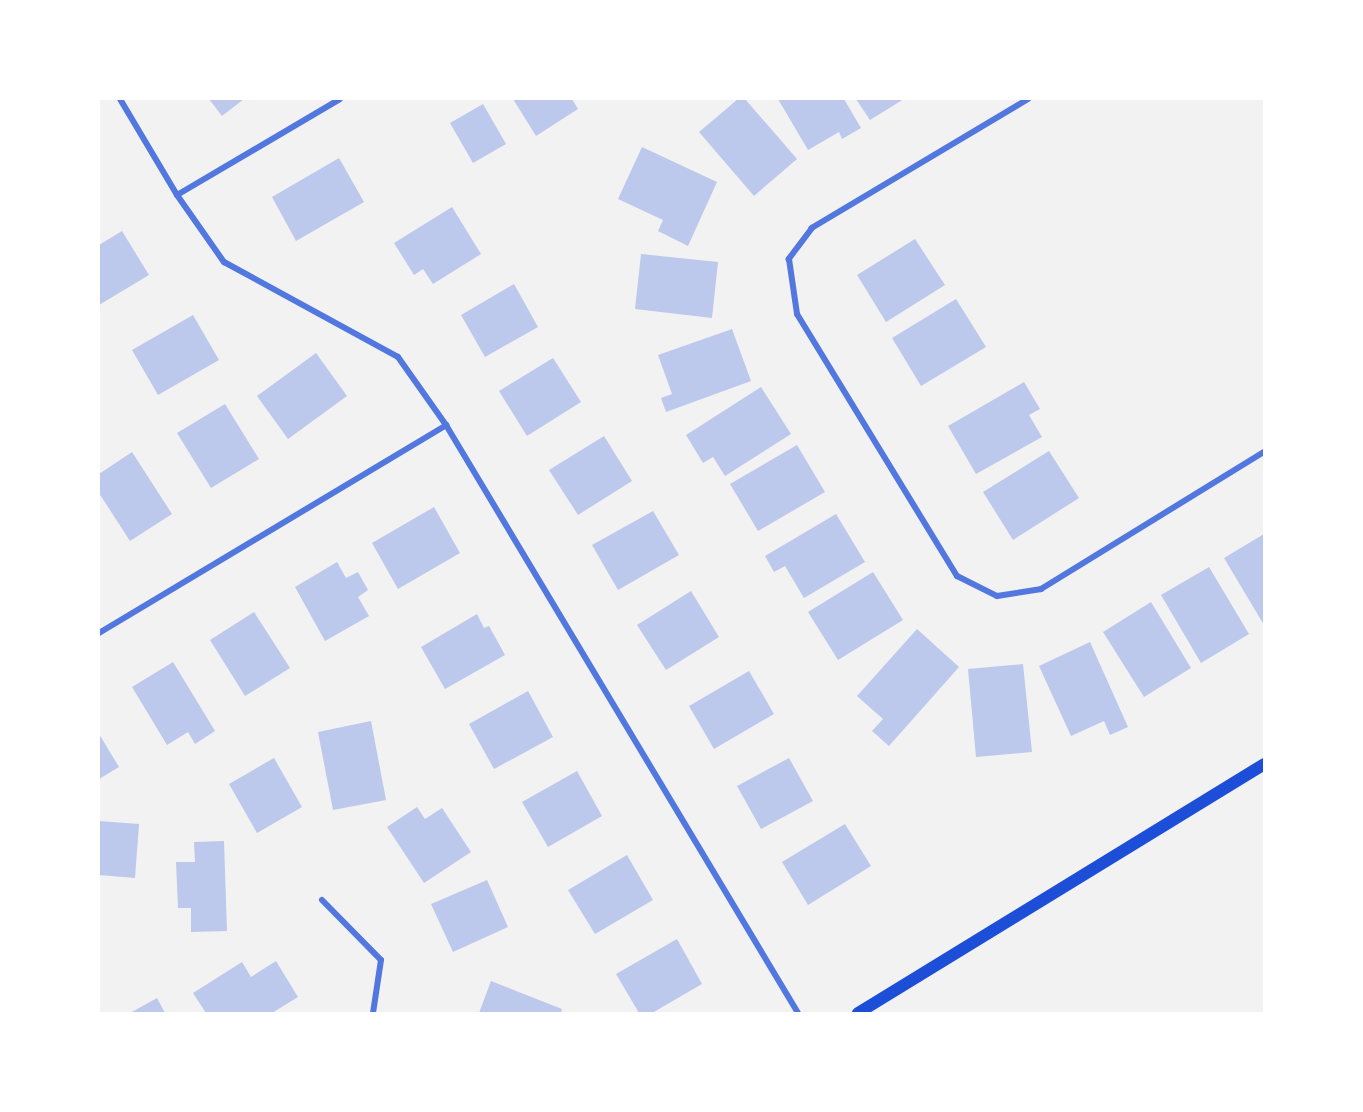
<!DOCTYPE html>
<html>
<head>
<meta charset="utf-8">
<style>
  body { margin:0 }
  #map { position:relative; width:1363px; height:1112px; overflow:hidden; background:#f2f2f2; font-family:"IBM Plex Serif",serif }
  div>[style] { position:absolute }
  .building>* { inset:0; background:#bdc9ec }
  .minor>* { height:6px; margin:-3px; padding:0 3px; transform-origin:3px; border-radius:3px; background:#5277de }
  .secondary>* { height:12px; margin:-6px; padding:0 6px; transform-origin:6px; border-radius:6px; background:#1d4ed8 }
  span { translate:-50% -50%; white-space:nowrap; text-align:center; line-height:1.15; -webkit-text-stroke:6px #fff; paint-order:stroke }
  .frame { position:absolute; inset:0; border:100px solid #fff; pointer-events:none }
</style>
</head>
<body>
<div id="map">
  <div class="building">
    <i style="clip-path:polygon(209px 99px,244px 99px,222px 116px)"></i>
    <i style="clip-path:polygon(513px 99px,572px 99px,578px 109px,536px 136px)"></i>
    <i style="clip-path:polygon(738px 99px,745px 99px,797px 159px,754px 196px,699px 132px)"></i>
    <i style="clip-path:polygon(778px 99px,844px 99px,861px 128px,842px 139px,839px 132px,808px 150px)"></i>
    <i style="clip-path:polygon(856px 99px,904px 99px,870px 120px)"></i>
    <i style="clip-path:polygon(483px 104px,506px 144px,473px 163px,450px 123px)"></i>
    <i style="clip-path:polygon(642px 147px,717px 182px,688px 246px,658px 231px,663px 220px,618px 199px)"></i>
    <i style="clip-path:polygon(339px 158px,364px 202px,296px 241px,272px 197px)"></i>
    <i style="clip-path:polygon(452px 207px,481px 254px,433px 284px,423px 269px,414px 275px,394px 243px)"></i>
    <i style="clip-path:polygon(122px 231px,149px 275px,99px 305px,99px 245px)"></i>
    <i style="clip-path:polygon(915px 239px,945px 285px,886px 322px,857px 275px)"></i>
    <i style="clip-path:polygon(641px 254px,718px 262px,712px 318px,635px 309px)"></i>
    <i style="clip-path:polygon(514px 284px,538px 327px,485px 357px,461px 315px)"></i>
    <i style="clip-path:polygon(956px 299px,986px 347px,921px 386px,892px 338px)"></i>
    <i style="clip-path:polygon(193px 315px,219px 360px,158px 395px,132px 350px)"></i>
    <i style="clip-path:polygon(732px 329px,751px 381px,666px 412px,661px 398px,672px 394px,658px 355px)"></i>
    <i style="clip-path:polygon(316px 353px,347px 396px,288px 439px,257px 396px)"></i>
    <i style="clip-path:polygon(553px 358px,581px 402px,527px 436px,499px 391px)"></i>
    <i style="clip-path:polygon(1024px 382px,1040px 409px,1029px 415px,1042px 437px,976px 474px,948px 426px)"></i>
    <i style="clip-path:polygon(761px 387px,791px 434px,725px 476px,713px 457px,703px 463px,686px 435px)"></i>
    <i style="clip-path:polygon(225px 404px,259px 459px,211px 488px,177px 433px)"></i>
    <i style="clip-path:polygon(604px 436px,632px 481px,578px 515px,549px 470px)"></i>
    <i style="clip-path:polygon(797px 445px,825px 492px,758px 531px,730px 484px)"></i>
    <i style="clip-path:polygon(1049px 451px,1079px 498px,1013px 540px,983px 492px)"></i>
    <i style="clip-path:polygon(132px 452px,172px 514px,130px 541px,99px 493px,99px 474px)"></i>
    <i style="clip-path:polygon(434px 507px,460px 553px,398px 589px,372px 543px)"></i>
    <i style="clip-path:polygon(653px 511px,679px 555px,618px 590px,592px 545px)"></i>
    <i style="clip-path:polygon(836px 514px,865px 562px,804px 598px,785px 566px,774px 572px,765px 556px)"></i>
    <i style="clip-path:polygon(1264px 534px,1264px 625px,1224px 558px)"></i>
    <i style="clip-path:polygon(337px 562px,346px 578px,358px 572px,368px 590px,358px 597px,369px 616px,325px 641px,295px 587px)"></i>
    <i style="clip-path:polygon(1209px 567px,1249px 634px,1201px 663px,1161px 595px)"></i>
    <i style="clip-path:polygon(873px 572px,903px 620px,838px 660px,808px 612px)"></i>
    <i style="clip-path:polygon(691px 591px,719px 637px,666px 670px,637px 625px)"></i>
    <i style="clip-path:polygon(1151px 602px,1191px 668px,1144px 697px,1103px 632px)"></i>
    <i style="clip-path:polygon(254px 612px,290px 668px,245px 696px,210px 640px)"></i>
    <i style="clip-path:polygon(477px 614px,484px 628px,489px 626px,505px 655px,445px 689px,421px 647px)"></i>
    <i style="clip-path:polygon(917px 629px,959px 667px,889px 746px,872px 731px,883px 719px,857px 696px)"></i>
    <i style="clip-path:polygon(1090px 642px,1128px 727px,1110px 735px,1104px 721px,1071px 736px,1039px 666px)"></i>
    <i style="clip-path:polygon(173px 662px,215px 731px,195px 744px,188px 732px,167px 745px,132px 687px)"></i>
    <i style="clip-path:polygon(1023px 664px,1032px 752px,976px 757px,968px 669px)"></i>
    <i style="clip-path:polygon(749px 671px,774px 714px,714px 749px,689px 706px)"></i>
    <i style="clip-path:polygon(528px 691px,553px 737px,494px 769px,469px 724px)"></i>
    <i style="clip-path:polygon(371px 721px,386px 800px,333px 810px,318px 732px)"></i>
    <i style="clip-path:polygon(99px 734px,119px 767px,99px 779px)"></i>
    <i style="clip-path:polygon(274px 758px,302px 807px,257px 833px,229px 784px)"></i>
    <i style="clip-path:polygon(789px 758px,813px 801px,761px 829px,737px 786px)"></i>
    <i style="clip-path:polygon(577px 771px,602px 816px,548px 847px,522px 802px)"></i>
    <i style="clip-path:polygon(417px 807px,425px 819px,442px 808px,471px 852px,424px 883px,387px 827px)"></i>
    <i style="clip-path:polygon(99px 821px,139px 824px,135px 878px,99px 875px)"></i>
    <i style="clip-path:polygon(845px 824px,871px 866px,808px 905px,782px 862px)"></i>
    <i style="clip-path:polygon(224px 841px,227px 931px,191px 932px,191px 908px,178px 908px,176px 862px,195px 862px,194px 842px)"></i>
    <i style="clip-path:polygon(627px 855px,653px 900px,595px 934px,568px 890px)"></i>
    <i style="clip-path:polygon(487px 880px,508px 927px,453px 952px,431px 904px)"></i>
    <i style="clip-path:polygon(677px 939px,702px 984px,652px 1013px,639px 1013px,616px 974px)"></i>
    <i style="clip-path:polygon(276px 961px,298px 997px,272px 1013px,206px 1013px,193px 993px,242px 962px,251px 977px)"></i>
    <i style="clip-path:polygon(491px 981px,562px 1009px,561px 1013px,479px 1013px)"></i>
    <i style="clip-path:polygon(157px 998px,165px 1013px,130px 1013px)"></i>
  </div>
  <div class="minor">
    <i style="left:120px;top:99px;width:112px;rotate:59.3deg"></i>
    <i style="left:177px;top:195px;width:82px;rotate:55deg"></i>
    <i style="left:224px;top:262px;width:198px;rotate:28.6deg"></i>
    <i style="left:398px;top:357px;width:83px;rotate:54.8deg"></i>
    <i style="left:446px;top:425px;width:685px;rotate:59.09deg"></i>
    <i style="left:1028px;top:99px;width:252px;rotate:149.2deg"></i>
    <i style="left:812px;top:228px;width:39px;rotate:127deg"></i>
    <i style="left:789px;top:259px;width:56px;rotate:81.7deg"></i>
    <i style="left:797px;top:314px;width:307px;rotate:58.6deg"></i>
    <i style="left:957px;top:576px;width:45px;rotate:26.6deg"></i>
    <i style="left:997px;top:596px;width:45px;rotate:-9deg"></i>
    <i style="left:1041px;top:589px;width:262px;rotate:-31.6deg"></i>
    <i style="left:177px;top:195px;width:189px;rotate:-30.5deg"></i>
    <i style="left:99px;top:633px;width:405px;rotate:-30.9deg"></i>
    <i style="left:322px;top:900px;width:84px;rotate:45.5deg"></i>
    <i style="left:381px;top:960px;width:54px;rotate:98.6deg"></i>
  </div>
  <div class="secondary">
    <i style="left:858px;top:1013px;width:476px;rotate:-31.5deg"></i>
  </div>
  <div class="frame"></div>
</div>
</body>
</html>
